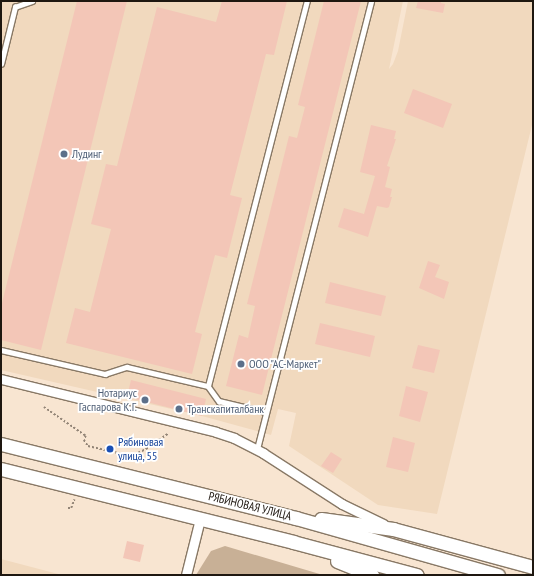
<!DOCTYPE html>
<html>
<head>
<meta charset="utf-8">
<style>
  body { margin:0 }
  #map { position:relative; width:534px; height:576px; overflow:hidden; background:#f8e5d1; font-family:"PT Sans Narrow",sans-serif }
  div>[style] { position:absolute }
  .built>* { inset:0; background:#f1d9be }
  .green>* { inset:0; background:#c8b096 }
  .building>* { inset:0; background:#f3c6b7 }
  .path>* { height:1.5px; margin-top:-0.75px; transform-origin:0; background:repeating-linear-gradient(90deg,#938577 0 2px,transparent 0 4px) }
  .roads { filter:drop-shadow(1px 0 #887865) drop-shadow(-1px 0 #887865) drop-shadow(0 1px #887865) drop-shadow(0 -1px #887865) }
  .service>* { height:4.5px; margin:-2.25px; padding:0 2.25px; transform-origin:2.25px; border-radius:2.25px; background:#fff }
  .minor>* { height:9px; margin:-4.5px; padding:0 4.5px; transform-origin:4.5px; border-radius:4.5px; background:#fff }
  .secondary>* { height:13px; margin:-6.5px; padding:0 6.5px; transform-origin:6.5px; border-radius:6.5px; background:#fff }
  .dots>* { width:11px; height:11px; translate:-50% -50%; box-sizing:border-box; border:2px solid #fff; border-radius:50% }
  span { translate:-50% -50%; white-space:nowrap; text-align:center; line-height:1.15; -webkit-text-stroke:3.5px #fff; paint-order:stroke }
  .service-label { font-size:12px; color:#4e5e75 }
  .left { translate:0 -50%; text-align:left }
  .right { translate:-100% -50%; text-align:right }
  .transit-label { font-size:12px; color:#164399 }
  .street-label { font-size:12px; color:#1e1710 }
  .frame { position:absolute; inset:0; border:2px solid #1e1710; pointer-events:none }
</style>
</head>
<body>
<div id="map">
  <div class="built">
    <i style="clip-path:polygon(1px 1px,403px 1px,389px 69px,393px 64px,398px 51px,408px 1px,533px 1px,533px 121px,437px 514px,378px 505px,289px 446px,296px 413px,278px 409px,271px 435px,202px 416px,1px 370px)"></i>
    <i style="clip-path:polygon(1px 559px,62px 575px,2px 575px)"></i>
  </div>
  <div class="green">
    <i style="clip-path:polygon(225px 546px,323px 575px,196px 575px,211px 551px)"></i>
  </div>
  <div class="building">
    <i style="clip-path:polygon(77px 1px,127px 1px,41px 350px,1px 340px,1px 307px)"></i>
    <i style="clip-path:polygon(222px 1px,287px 1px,274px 55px,266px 54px,230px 195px,242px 198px,227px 258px,215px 255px,195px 332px,202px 334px,192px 374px,66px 343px,75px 308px,90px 312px,111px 229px,91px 224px,106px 164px,117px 166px,157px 7px,216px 22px)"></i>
    <i style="clip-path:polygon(324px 1px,361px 1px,262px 395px,226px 386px,239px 335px,248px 338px,255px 306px,247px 304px,289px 136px,297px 138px,305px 107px,298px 105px)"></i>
    <i style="clip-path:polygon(418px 1px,441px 1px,441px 3px,445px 4px,443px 13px,416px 8px)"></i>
    <i style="clip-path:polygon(413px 89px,452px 104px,443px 128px,404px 113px)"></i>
    <i style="clip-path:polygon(371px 125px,396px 131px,394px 139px,396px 139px,387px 166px,390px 167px,385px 187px,392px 189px,390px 197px,392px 197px,389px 207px,387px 208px,377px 206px,368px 237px,338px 227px,344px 208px,364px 214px,375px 176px,360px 172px)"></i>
    <i style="clip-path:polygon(428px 261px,440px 265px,435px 277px,449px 282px,444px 299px,419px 288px)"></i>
    <i style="clip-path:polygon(330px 282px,386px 296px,381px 316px,325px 303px)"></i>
    <i style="clip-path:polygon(320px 323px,375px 336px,370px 357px,315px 344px)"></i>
    <i style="clip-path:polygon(418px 345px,440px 350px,434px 373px,412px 368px)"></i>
    <i style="clip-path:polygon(131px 380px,206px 399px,202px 416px,127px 397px)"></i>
    <i style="clip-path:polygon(406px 386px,428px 392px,420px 422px,399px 416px)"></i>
    <i style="clip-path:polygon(393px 437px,415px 443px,408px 472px,386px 467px)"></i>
    <i style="clip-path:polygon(331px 452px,342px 459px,333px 473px,321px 466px)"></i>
    <i style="clip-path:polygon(127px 541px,144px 545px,140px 562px,123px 558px)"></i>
  </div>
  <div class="path">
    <i style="left:44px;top:407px;width:51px;rotate:34.6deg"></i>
    <i style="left:86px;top:436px;width:4px;rotate:117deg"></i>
    <i style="left:84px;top:440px;width:7px;rotate:56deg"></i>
    <i style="left:88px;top:446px;width:44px;rotate:13.1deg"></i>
    <i style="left:131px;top:456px;width:17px;rotate:-25deg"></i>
    <i style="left:146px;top:449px;width:28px;rotate:-35deg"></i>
    <i style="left:68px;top:508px;width:3px"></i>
    <i style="left:71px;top:508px;width:9px;rotate:-69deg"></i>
  </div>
  <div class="roads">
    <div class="service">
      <i style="left:1px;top:64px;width:59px;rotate:-76.2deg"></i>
      <i style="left:15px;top:7px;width:18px;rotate:-19deg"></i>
      <i style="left:1px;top:350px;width:107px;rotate:13deg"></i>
      <i style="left:105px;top:374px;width:23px;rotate:-18deg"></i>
      <i style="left:127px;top:367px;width:83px;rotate:13.2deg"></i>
      <i style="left:208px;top:386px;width:19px;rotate:54deg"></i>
      <i style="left:219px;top:401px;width:48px;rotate:13.2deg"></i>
      <i style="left:208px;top:386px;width:398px;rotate:-75.6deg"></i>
      <i style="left:257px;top:449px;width:462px;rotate:-75.7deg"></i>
    </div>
    <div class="minor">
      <i style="left:1px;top:379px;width:221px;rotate:13.8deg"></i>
      <i style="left:216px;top:432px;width:19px;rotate:18deg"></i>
      <i style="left:234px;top:438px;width:33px;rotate:27deg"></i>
      <i style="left:263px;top:453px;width:94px;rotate:32.8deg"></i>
      <i style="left:342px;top:504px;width:46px;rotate:26deg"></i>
      <i style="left:186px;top:575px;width:58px;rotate:-76deg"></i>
    </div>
    <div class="secondary">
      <i style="left:1px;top:444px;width:304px;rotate:14.1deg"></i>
      <i style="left:296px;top:518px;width:210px;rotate:15.8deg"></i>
      <i style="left:1px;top:469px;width:301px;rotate:14deg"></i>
      <i style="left:293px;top:542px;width:128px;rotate:14.9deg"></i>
      <i style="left:321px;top:519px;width:73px;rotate:7.9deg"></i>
      <i style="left:393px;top:529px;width:145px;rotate:15.2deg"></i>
      <i style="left:337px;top:561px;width:38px;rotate:22deg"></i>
    </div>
  </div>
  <div class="dots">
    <i style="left:64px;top:154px;background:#5c6f8a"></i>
    <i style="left:241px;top:364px;background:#5c6f8a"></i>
    <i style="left:145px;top:400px;background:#5c6f8a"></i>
    <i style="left:179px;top:409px;background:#5c6f8a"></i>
    <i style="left:110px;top:449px;background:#1a4fb4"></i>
  </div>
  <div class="service-label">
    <span class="left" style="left:72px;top:154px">Лудинг</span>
    <span class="left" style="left:249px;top:364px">ООО "АС-Маркет"</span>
    <span class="right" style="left:137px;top:400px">Нотариус<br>Гаспарова К.Г.</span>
    <span class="left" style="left:187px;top:409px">Транскапиталбанк</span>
  </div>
  <div class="transit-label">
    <span class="left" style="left:118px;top:449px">Рябиновая<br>улица, 55</span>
  </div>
  <div class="street-label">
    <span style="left:250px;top:506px;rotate:14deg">РЯБИНОВАЯ УЛИЦА</span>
  </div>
  <div class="frame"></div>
</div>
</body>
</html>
